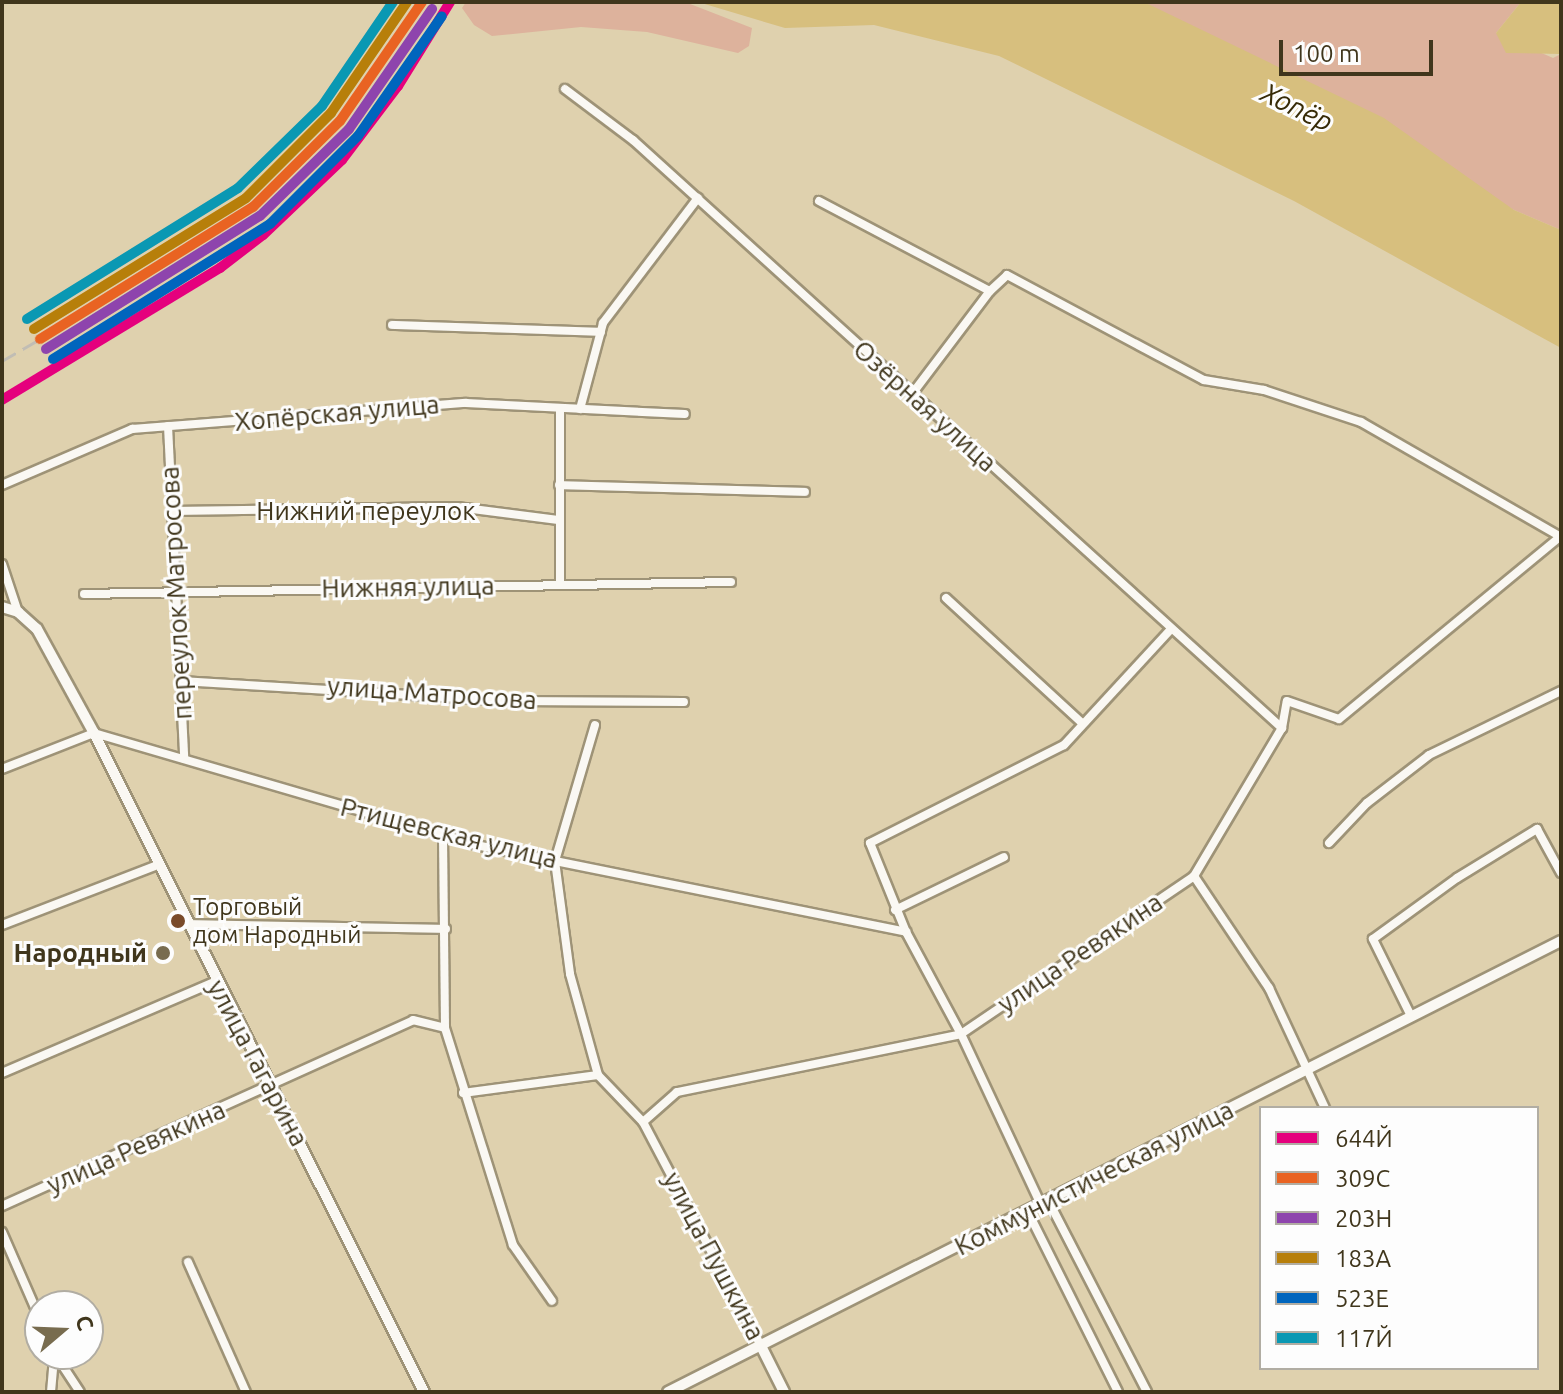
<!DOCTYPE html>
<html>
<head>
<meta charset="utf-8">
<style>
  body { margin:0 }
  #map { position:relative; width:1563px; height:1394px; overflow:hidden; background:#dfd1ae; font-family:Ubuntu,sans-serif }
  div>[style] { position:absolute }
  .green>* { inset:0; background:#ddb29c }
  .water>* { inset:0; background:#d7bf7e }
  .roads { filter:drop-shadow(2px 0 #9e9377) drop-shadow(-2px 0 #9e9377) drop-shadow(0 2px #9e9377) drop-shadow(0 -2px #9e9377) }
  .minor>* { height:8px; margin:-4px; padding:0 4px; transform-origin:4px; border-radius:4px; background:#faf8f3 }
  .tertiary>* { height:10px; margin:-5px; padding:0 5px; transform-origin:5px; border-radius:5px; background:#faf8f3 }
  .rail>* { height:3px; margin-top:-1.5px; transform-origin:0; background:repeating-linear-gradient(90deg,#c1bdb4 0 16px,transparent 0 24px) }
  .rail-1>* { height:10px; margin:-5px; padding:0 5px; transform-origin:5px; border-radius:5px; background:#e5007d }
  .rail-2>* { height:10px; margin:-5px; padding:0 5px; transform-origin:5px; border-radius:5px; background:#e96322 }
  .rail-3>* { height:10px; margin:-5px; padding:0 5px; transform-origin:5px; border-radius:5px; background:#8e44ad }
  .rail-4>* { height:10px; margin:-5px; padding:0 5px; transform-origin:5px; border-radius:5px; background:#b77f0a }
  .rail-5>* { height:10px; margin:-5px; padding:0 5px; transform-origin:5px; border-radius:5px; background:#0065bd }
  .rail-6>* { height:10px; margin:-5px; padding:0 5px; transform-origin:5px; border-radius:5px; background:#0a98b3 }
  .dots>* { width:22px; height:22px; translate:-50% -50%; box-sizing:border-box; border:4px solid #fdfdfd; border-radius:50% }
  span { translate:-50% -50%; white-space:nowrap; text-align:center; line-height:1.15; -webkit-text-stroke:6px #fdfdfd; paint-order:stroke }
  .bus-label { font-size:24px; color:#40361c }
  .left { translate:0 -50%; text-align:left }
  .street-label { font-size:26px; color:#40361c }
  .poi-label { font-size:26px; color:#40361c; font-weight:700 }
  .right { translate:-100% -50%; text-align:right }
  .water-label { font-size:28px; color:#372b07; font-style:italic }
  .frame { position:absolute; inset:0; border:4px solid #40361c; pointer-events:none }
  .legend { position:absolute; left:1259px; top:1106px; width:280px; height:264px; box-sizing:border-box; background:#fdfdfd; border:2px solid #b1ada3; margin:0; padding:10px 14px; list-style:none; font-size:24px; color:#40361c }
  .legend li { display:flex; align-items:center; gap:16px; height:40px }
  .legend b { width:40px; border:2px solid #b1ada3 }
  .north { position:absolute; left:24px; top:1290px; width:80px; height:80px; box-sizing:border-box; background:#fdfdfd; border:2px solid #b1ada3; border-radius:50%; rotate:71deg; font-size:22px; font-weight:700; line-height:32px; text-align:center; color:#40361c }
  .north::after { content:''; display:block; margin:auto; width:28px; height:36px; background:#786c4f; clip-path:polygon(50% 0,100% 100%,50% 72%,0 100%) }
  .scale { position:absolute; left:1279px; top:40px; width:154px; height:36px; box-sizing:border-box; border:4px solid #40361c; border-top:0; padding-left:10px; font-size:24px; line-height:28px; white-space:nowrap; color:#40361c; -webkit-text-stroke:6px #fdfdfd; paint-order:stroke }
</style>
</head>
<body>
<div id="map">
  <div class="green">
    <i style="clip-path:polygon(466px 2px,685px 2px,752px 28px,749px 46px,738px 53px,647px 32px,581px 27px,492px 36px,474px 25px,462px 8px)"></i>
    <i style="clip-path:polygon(1144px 2px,1521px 2px,1496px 33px,1553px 58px,1561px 54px,1561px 230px,1514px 210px)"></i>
  </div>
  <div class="water">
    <i style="clip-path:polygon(698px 2px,1144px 2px,1384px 118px,1514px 210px,1561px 230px,1561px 348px,1294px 201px,999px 56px,874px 25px,785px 28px)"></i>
    <i style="clip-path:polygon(1521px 2px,1561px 2px,1561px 54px,1506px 53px,1496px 33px)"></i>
  </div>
  <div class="roads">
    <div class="minor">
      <i style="left:565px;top:89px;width:85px;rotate:36.9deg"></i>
      <i style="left:633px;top:140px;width:876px;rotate:42.18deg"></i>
      <i style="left:819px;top:201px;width:193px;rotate:27.8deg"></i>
      <i style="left:990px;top:291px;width:23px;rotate:-43deg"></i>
      <i style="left:1007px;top:275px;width:223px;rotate:28.1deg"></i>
      <i style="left:1204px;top:380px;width:61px;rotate:9.5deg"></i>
      <i style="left:1264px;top:390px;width:102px;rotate:18.3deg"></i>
      <i style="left:1361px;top:422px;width:231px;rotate:29.9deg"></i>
      <i style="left:392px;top:325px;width:209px;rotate:1.9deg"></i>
      <i style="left:912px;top:394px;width:129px;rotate:-52.9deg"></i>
      <i style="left:580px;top:409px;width:89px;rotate:-75deg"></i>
      <i style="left:603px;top:323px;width:157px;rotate:-52.8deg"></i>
      <i style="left:168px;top:426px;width:333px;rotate:87.2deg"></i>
      <i style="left:2px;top:485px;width:142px;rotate:-23.3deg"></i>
      <i style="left:132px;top:429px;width:335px;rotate:-4.5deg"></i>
      <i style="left:466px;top:403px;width:219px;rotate:2.9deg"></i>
      <i style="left:559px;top:485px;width:246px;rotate:1.6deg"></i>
      <i style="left:172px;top:511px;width:285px;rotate:-0.8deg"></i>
      <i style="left:457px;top:507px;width:102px;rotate:7.3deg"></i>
      <i style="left:2px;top:564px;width:51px;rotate:71.6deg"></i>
      <i style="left:560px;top:585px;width:177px;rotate:-90deg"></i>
      <i style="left:84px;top:594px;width:647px;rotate:-1.06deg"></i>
      <i style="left:946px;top:598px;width:186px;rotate:42.6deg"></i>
      <i style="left:181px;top:681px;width:332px;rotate:3.5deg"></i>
      <i style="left:512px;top:701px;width:172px;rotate:0.3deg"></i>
      <i style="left:595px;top:725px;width:142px;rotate:106.4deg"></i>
      <i style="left:555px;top:861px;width:114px;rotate:82.4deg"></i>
      <i style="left:570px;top:974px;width:105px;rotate:74.5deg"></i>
      <i style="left:2px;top:769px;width:99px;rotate:-21.4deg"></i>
      <i style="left:94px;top:733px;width:398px;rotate:16.3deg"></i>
      <i style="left:476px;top:845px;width:439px;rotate:11.4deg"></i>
      <i style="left:906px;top:932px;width:116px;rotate:61.7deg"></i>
      <i style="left:961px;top:1034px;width:189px;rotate:64.9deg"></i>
      <i style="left:443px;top:836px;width:192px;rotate:89.4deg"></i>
      <i style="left:445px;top:1028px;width:227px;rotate:72.6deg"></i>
      <i style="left:513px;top:1245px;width:68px;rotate:55.1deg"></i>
      <i style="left:1329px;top:843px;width:55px;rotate:-46.5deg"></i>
      <i style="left:1367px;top:803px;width:78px;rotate:-37.7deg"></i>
      <i style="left:1429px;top:755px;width:147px;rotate:-25.9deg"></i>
      <i style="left:1194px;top:876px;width:135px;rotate:56.2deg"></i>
      <i style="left:1269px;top:988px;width:132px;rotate:65deg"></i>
      <i style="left:895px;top:910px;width:121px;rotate:-25.9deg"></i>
      <i style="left:188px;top:924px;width:258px;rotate:1.1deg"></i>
      <i style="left:2px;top:925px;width:169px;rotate:-21.1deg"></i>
      <i style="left:906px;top:932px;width:96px;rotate:-112deg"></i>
      <i style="left:870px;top:843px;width:217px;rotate:-26.8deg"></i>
      <i style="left:1064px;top:745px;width:158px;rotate:-47.3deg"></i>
      <i style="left:1411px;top:1016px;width:86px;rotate:-116.3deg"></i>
      <i style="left:1373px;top:939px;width:104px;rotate:-36deg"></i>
      <i style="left:1457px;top:878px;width:94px;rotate:-31.5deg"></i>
      <i style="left:1537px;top:829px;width:50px;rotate:61.4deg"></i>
      <i style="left:2px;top:1073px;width:231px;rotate:-23.2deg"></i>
      <i style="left:463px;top:1093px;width:136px;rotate:-7.6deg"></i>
      <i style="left:598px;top:1075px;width:65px;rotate:46.2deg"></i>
      <i style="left:643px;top:1122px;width:45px;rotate:-41.4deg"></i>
      <i style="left:677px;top:1092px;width:290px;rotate:-11.5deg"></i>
      <i style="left:961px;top:1034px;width:282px;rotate:-34.1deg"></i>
      <i style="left:1194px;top:876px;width:172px;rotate:-59.3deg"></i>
      <i style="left:1282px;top:728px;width:27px;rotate:-80deg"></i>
      <i style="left:1287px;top:701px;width:55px;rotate:19.1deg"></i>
      <i style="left:1339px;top:719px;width:286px;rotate:-39.5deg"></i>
      <i style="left:643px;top:1122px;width:251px;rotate:62.2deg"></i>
      <i style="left:1049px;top:1202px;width:214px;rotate:62.7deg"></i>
      <i style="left:2px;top:1206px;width:451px;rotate:-24.3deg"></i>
      <i style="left:413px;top:1020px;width:33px;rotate:14deg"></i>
      <i style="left:1028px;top:1212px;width:201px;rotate:63.4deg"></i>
      <i style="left:2px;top:1232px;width:95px;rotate:66.4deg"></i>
      <i style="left:188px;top:1262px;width:142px;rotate:66deg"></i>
      <i style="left:55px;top:1354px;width:45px;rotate:56.7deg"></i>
      <i style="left:51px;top:1392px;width:38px;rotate:-85deg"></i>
    </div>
    <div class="tertiary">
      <i style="left:2px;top:607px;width:17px;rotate:17deg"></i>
      <i style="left:18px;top:612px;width:25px;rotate:42deg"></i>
      <i style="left:37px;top:629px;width:119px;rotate:61.3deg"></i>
      <i style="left:94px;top:733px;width:737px;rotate:63.4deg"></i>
      <i style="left:760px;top:1344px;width:54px;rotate:63.4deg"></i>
      <i style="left:668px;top:1392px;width:1000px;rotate:-26.8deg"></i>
    </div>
  </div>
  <div class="rail">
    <i style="left:2px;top:361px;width:44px;rotate:-30.1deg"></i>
    <i style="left:2px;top:397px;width:34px;rotate:-30deg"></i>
  </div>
  <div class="rail-1">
    <i style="left:2px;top:400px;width:255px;rotate:-31.2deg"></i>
    <i style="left:220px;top:268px;width:54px;rotate:-37.5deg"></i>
    <i style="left:263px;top:235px;width:109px;rotate:-43.5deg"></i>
    <i style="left:342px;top:160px;width:93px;rotate:-52.9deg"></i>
    <i style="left:398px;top:86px;width:99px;rotate:-58.2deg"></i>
  </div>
  <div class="rail-2">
    <i style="left:40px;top:339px;width:251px;rotate:-31.8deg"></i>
    <i style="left:253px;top:207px;width:122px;rotate:-44.7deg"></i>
    <i style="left:340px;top:121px;width:145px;rotate:-55.4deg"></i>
  </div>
  <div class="rail-3">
    <i style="left:46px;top:349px;width:252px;rotate:-31.9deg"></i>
    <i style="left:260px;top:216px;width:124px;rotate:-44.3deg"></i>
    <i style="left:349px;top:129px;width:146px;rotate:-55.3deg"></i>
  </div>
  <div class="rail-4">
    <i style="left:34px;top:329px;width:249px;rotate:-31.7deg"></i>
    <i style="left:246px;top:198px;width:120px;rotate:-45deg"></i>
    <i style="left:331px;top:113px;width:135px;rotate:-55.6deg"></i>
  </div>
  <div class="rail-5">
    <i style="left:53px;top:359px;width:256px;rotate:-31.9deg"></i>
    <i style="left:270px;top:224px;width:124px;rotate:-45deg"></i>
    <i style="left:358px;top:136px;width:146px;rotate:-55deg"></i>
  </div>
  <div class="rail-6">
    <i style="left:27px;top:319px;width:248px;rotate:-31.8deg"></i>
    <i style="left:238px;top:188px;width:117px;rotate:-44.3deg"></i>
    <i style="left:322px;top:106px;width:126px;rotate:-55.7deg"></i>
  </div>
  <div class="dots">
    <i style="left:178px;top:921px;background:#7a4b2a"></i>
    <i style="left:163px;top:953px;background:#786c4f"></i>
  </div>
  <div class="bus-label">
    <span class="left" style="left:193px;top:921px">Торговый<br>дом Народный</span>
  </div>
  <div class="street-label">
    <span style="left:925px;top:406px;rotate:42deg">Озёрная улица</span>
    <span style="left:337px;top:413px;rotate:-5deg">Хопёрская улица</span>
    <span style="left:366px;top:511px">Нижний переулок</span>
    <span style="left:408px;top:587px;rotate:-1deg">Нижняя улица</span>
    <span style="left:176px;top:593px;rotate:-93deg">переулок Матросова</span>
    <span style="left:432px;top:693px;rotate:4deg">улица Матросова</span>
    <span style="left:449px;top:833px;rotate:14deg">Ртищевская улица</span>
    <span style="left:1080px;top:953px;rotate:-34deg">улица Ревякина</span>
    <span style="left:258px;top:1063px;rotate:62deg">улица Гагарина</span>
    <span style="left:136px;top:1147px;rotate:-24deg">улица Ревякина</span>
    <span style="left:1094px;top:1178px;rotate:-27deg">Коммунистическая улица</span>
    <span style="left:714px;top:1256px;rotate:62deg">улица Пушкина</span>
  </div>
  <div class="poi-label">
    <span class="right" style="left:147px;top:953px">Народный</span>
  </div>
  <div class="water-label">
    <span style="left:1297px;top:107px;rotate:26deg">Хопёр</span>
  </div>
  <div class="frame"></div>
  <ul class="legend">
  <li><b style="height:10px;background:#e5007d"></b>644Й</li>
  <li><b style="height:10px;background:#e96322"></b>309С</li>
  <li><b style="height:10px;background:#8e44ad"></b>203Н</li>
  <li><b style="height:10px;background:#b77f0a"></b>183А</li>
  <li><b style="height:10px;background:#0065bd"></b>523Е</li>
  <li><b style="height:10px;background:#0a98b3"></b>117Й</li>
  </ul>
  <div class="north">С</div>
  <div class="scale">100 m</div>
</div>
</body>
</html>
